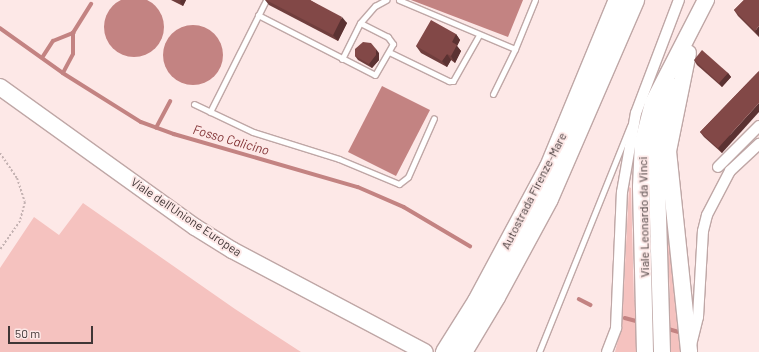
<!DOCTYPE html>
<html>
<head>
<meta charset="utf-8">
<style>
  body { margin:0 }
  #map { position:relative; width:759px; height:352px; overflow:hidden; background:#fde8e7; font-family:Barlow,sans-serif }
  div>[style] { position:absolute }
  .green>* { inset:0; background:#f5c2bf }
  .water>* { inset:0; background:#c38382 }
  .round { border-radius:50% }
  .stream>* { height:3.5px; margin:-1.75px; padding:0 1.75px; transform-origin:1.75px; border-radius:1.75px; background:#c38382 }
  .path>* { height:2px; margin-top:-1px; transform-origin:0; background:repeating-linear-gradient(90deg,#c4b2b2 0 2px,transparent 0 4px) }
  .roads { filter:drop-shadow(1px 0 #bfa7a6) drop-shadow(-1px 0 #bfa7a6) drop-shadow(0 1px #bfa7a6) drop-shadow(0 -1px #bfa7a6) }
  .service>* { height:5px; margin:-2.5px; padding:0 2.5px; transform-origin:2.5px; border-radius:2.5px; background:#fff }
  .minor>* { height:10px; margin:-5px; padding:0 5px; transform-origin:5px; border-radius:5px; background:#fff }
  .primary>* { height:16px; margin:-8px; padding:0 8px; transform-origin:8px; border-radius:8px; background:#fff }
  .motorway>* { height:18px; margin:-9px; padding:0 9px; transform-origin:9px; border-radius:9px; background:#fff }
  .wall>* { inset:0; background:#703e3d }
  .shaded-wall>* { inset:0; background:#5b3232 }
  .building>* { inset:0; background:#824847 }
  span { translate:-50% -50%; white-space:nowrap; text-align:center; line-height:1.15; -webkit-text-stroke:4px #fde8e7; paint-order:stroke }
  .street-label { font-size:12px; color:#403636 }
  .water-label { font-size:13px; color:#823335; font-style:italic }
  .scale { position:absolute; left:8px; top:326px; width:85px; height:18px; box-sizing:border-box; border:2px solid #403636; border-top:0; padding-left:5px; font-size:12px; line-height:14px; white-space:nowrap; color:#403636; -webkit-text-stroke:3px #fde8e7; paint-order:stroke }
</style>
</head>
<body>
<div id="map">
  <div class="green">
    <i style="clip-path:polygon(629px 187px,631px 188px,634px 300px,670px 298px,665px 189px,683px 352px,615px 352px,622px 324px)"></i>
    <i style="clip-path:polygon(83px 203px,235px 309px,301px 352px,0 352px,0 268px,34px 217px,59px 235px)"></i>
  </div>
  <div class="water">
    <i class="round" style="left:104px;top:-3px;width:60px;height:60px"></i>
    <i style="clip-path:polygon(411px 0,523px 0,508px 37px)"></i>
    <i class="round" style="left:163px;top:25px;width:60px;height:60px"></i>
    <i style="clip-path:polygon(382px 86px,430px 110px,396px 176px,348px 152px)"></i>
  </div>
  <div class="stream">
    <i style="left:0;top:28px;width:77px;rotate:35.5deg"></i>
    <i style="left:63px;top:73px;width:92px;rotate:32.1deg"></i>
    <i style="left:141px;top:122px;width:35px;rotate:20deg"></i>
    <i style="left:174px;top:134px;width:191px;rotate:16.1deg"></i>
    <i style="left:358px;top:187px;width:50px;rotate:23.5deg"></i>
    <i style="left:404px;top:207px;width:77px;rotate:30.6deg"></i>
    <i style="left:42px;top:58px;width:20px;rotate:-57deg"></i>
    <i style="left:53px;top:41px;width:22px;rotate:-22deg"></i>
    <i style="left:63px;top:73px;width:21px;rotate:-62deg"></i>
    <i style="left:73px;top:54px;width:21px;rotate:-90deg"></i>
    <i style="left:73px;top:33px;width:34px;rotate:-58deg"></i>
    <i style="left:156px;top:128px;width:30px;rotate:-62deg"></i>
    <i style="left:579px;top:299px;width:13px;rotate:27deg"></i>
    <i style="left:625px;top:318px;width:16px;rotate:15deg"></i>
    <i style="left:665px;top:328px;width:15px;rotate:16deg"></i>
  </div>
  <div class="path">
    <i style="left:0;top:153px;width:30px;rotate:56deg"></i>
    <i style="left:17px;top:178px;width:25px;rotate:72deg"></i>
    <i style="left:25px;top:202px;width:20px;rotate:105deg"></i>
    <i style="left:20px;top:221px;width:35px;rotate:125deg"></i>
  </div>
  <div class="roads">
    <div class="service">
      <i style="left:399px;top:0;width:126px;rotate:22.9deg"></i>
      <i style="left:515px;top:49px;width:53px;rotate:-67.8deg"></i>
      <i style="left:258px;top:15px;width:131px;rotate:27.1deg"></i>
      <i style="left:375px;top:75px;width:36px;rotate:-60deg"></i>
      <i style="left:393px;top:44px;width:9px;rotate:-126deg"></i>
      <i style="left:388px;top:37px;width:31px;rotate:-153deg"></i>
      <i style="left:389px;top:52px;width:67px;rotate:25.8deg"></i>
      <i style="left:449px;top:81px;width:4px"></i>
      <i style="left:453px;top:81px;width:53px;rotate:-60.5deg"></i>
      <i style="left:342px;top:59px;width:40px;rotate:-63.4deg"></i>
      <i style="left:360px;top:23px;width:23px;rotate:-49deg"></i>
      <i style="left:375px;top:6px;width:13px;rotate:-29deg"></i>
      <i style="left:493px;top:94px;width:50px;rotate:-63.9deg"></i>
      <i style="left:194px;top:104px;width:65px;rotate:25.4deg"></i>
      <i style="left:253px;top:132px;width:90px;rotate:17.4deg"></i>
      <i style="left:339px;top:159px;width:65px;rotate:22.6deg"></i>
      <i style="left:399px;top:184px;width:11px;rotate:-38deg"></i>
      <i style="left:408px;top:177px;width:64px;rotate:-66.2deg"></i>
      <i style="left:210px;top:112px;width:125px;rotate:-63.4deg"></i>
      <i style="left:539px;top:352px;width:244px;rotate:-68.1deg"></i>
    </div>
    <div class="minor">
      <i style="left:718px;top:167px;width:58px;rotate:-45deg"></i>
      <i style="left:691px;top:345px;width:29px;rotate:-76deg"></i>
      <i style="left:698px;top:317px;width:86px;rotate:-86.7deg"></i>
      <i style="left:703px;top:231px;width:16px;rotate:-76deg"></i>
      <i style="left:707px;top:215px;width:50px;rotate:-62.4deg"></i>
      <i style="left:730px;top:171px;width:40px;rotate:-43deg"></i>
      <i style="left:607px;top:352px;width:26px;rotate:-69deg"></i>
      <i style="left:616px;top:328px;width:136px;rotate:-87.5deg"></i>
      <i style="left:622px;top:192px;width:80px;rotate:-80deg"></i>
      <i style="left:636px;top:113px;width:121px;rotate:-69.2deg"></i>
    </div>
    <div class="primary">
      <i style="left:688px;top:53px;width:100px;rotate:101.5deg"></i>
      <i style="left:668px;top:151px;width:202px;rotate:84deg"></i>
      <i style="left:0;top:87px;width:240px;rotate:35.7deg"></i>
      <i style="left:195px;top:227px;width:44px;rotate:31.9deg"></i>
      <i style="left:232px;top:250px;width:218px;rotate:27.9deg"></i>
      <i style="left:645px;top:352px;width:165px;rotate:-91.4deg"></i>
      <i style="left:641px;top:187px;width:45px;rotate:-87.5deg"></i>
      <i style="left:643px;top:142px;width:40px;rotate:-75.6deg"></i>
      <i style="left:653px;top:103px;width:116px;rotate:-62.8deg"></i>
      <i style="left:662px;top:352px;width:205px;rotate:-91.7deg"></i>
      <i style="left:656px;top:147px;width:26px;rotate:-83deg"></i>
      <i style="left:659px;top:121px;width:37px;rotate:-70deg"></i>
    </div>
    <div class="motorway">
      <i style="left:445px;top:352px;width:60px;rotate:-57.9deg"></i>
      <i style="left:477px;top:301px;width:152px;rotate:-61.8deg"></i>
      <i style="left:549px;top:167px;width:181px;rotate:-67.6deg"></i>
      <i style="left:463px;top:352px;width:64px;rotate:-59deg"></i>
      <i style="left:496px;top:297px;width:111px;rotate:-61.6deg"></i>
      <i style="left:549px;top:199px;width:217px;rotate:-66.6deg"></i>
    </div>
  </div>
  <div class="wall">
    <i style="clip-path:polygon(171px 0,186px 0,183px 6px)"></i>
    <i style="clip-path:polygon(265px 0,310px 0,347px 23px,338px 41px,269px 5px)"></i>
    <i style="clip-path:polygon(744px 0,759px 37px,738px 16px,734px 10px)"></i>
    <i style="clip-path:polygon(456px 34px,460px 40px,457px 46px,461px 51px,455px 63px,451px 60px,447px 67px,421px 53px,416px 46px)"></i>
    <i style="clip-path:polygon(379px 53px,379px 60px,372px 68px,358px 60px,355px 56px)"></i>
    <i style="clip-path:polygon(694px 60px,728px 73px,731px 77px,722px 87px,697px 65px)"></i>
    <i style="clip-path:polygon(759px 71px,722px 153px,704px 137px,700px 132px)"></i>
  </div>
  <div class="shaded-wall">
    <i style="clip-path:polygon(181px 0,186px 0,183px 6px,180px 2px)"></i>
    <i style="clip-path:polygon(342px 17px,347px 23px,338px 41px,333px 35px)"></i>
    <i style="clip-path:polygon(759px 26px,759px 37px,755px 31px)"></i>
    <i style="clip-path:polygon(456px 34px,460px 40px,457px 46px,461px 51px,455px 63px,451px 56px,452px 42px)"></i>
    <i style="clip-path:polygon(376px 49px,379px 53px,379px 60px,372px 68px,369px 64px)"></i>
    <i style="clip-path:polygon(447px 54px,451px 60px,447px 67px,442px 61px)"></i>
    <i style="clip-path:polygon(728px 73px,731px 77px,722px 87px,719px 83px)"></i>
    <i style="clip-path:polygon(759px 103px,759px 112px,722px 153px,718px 148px)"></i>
  </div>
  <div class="building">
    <i style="clip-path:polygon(266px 0,310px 0,342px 17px,333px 35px)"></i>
    <i style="clip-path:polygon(744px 0,759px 0,759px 26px,755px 31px,734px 10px)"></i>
    <i style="clip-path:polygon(431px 20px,456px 34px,452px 42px,457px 45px,451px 56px,447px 54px,442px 61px,416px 46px)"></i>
    <i style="clip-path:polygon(363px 42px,371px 43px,376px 49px,376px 55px,369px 64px,355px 56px,355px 49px)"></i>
    <i style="clip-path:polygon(702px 50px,728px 73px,719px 83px,694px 60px)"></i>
    <i style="clip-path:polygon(759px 71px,759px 103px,718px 148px,700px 132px)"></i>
  </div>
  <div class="street-label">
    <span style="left:534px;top:191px;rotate:-63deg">Autostrada Firenze-Mare</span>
    <span style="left:186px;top:217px;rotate:34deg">Viale dell'Unione Europea</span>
    <span style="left:644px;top:217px;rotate:-91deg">Viale Leonardo da Vinci</span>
  </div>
  <div class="water-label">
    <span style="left:231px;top:140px;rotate:16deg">Fosso Calicino</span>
  </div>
  <div class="scale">50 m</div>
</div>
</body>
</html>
